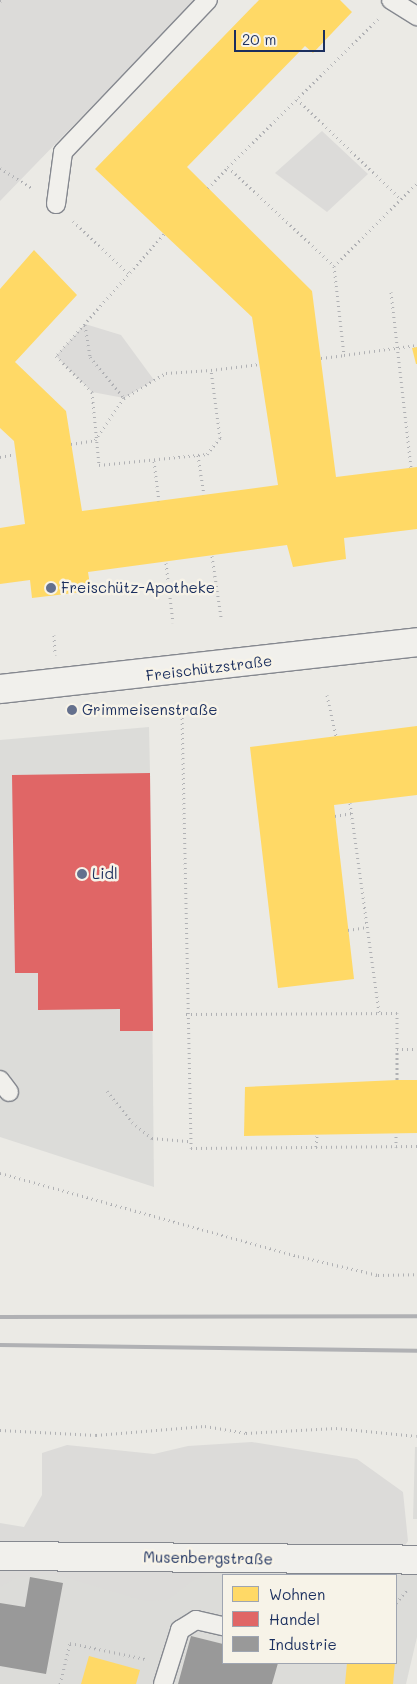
<!DOCTYPE html>
<html>
<head>
<meta charset="utf-8">
<style>
  body { margin:0 }
  #map { position:relative; width:417px; height:1684px; overflow:hidden; background:#ebeae5; font-family:Mali,sans-serif }
  div>[style] { position:absolute }
  .built>* { inset:0; background:#dcdcd9 }
  .green>* { inset:0; background:#dcdbd9 }
  .homes>* { inset:0; background:#ffd966 }
  .shops>* { inset:0; background:#e06666 }
  .industry>* { inset:0; background:#999 }
  .path>* { height:3px; margin-top:-1.5px; transform-origin:0; background:repeating-linear-gradient(90deg,#b0b1b4 0 1px,transparent 0 5px) }
  .roads { filter:drop-shadow(1px 0 #85888f) drop-shadow(-1px 0 #85888f) drop-shadow(0 1px #85888f) drop-shadow(0 -1px #85888f) }
  .service>* { height:18px; margin:-9px; padding:0 9px; transform-origin:9px; border-radius:9px; background:#f1f0ec }
  .minor>* { height:28px; margin:-14px; padding:0 14px; transform-origin:14px; border-radius:14px; background:#f1f0ec }
  .secondary>* { height:28px; margin:-14px; padding:0 14px; transform-origin:14px; border-radius:14px; background:#f1f0ec }
  .rail>* { height:4px; margin:-2px; padding:0 2px; transform-origin:2px; border-radius:2px; background:#b0b1b4 }
  .dots>* { width:14px; height:14px; translate:-50% -50%; box-sizing:border-box; border:2px solid #f7f3e8; border-radius:50% }
  span { translate:-50% -50%; white-space:nowrap; text-align:center; line-height:1.15; -webkit-text-stroke:5px #f7f3e8; paint-order:stroke }
  .poi-label { font-size:15px; color:#1b2f5e }
  .left { translate:0 -50%; text-align:left }
  .street-label { font-size:15px; color:#1b2f5e }
  .legend { position:absolute; left:222px; top:1574px; width:175px; height:90px; box-sizing:border-box; background:#f7f3e8; border:1px solid #9fa5b1; margin:0; padding:6px 9px; list-style:none; font-size:15px; color:#1b2f5e }
  .legend li { display:flex; align-items:center; gap:10px; height:25px }
  .legend b { width:25px; border:1px solid #9fa5b1 }
  .scale { position:absolute; left:234px; top:30px; width:91px; height:22px; box-sizing:border-box; border:2px solid #1b2f5e; border-top:0; padding-left:6px; font-size:15px; line-height:18px; white-space:nowrap; color:#1b2f5e; -webkit-text-stroke:4px #f7f3e8; paint-order:stroke }
</style>
</head>
<body>
<div id="map">
  <div class="built">
    <i style="clip-path:polygon(149px 727px,150px 773px,154px 1187px,0 1137px,0 740px)"></i>
    <i style="clip-path:polygon(415px 1447px,417px 1447px,417px 1519px,413px 1519px)"></i>
    <i style="clip-path:polygon(evenodd,0 1568px,417px 1570px,417px 1637px,406px 1684px,0 1684px,0 1568px,223px 1575px,396px 1575px,396px 1663px,223px 1663px,223px 1575px)"></i>
  </div>
  <div class="green">
    <i style="clip-path:polygon(0 0,195px 0,0 201px)"></i>
    <i style="clip-path:polygon(322px 131px,368px 174px,327px 212px,275px 173px)"></i>
    <i style="clip-path:polygon(85px 324px,121px 335px,154px 380px,124px 398px,92px 392px,56px 356px)"></i>
    <i style="clip-path:polygon(252px 1442px,357px 1459px,403px 1492px,408px 1541px,398px 1556px,261px 1553px,195px 1579px,168px 1600px,145px 1601px,53px 1574px,18px 1577px,0 1587px,0 1523px,24px 1527px,42px 1495px,42px 1453px,67px 1445px,154px 1454px,188px 1446px)"></i>
  </div>
  <div class="homes">
    <i style="clip-path:polygon(259px 0,340px 0,352px 12px,313px 53px,305px 46px,187px 167px,312px 291px,336px 477px,417px 467px,417px 529px,344px 538px,346px 559px,293px 567px,287px 545px,88px 572px,91px 591px,32px 598px,30px 580px,0 584px,0 528px,25px 524px,14px 441px,0 428px,0 289px,34px 250px,77px 295px,15px 362px,66px 411px,82px 511px,278px 485px,252px 317px,95px 169px)"></i>
    <i style="clip-path:polygon(417px 347px,417px 364px,416px 364px,412px 348px)"></i>
    <i style="clip-path:polygon(417px 726px,417px 795px,334px 805px,354px 979px,278px 988px,250px 747px)"></i>
    <i style="clip-path:polygon(397px 1080px,417px 1080px,417px 1133px,244px 1136px,245px 1087px)"></i>
    <i style="clip-path:polygon(89px 1656px,140px 1670px,136px 1684px,81px 1684px)"></i>
    <i style="clip-path:polygon(347px 1663px,395px 1663px,393px 1684px,345px 1684px)"></i>
  </div>
  <div class="shops">
    <i style="clip-path:polygon(150px 773px,153px 1031px,120px 1031px,120px 1009px,38px 1010px,38px 973px,15px 973px,12px 775px)"></i>
  </div>
  <div class="industry">
    <i style="clip-path:polygon(30px 1577px,63px 1583px,46px 1674px,0 1666px,0 1603px,25px 1607px)"></i>
    <i style="clip-path:polygon(191px 1636px,223px 1644px,223px 1663px,278px 1663px,272px 1684px,178px 1684px)"></i>
  </div>
  <div class="path">
    <i style="left:0;top:1px;width:2px;rotate:-27deg"></i>
    <i style="left:378px;top:19px;width:211px;rotate:135.4deg"></i>
    <i style="left:228px;top:167px;width:145px;rotate:43deg"></i>
    <i style="left:334px;top:266px;width:117px;rotate:-45deg"></i>
    <i style="left:297px;top:99px;width:144px;rotate:43.9deg"></i>
    <i style="left:0;top:168px;width:39px;rotate:32deg"></i>
    <i style="left:208px;top:188px;width:29px;rotate:-46deg"></i>
    <i style="left:73px;top:221px;width:76px;rotate:43.4deg"></i>
    <i style="left:164px;top:234px;width:163px;rotate:131.5deg"></i>
    <i style="left:56px;top:356px;width:51px;rotate:45deg"></i>
    <i style="left:92px;top:392px;width:73px;rotate:84.5deg"></i>
    <i style="left:99px;top:465px;width:109px;rotate:-5.8deg"></i>
    <i style="left:207px;top:454px;width:21px;rotate:-51deg"></i>
    <i style="left:220px;top:438px;width:69px;rotate:-97.5deg"></i>
    <i style="left:211px;top:370px;width:49px;rotate:-7deg"></i>
    <i style="left:334px;top:266px;width:90px;rotate:83.6deg"></i>
    <i style="left:344px;top:355px;width:74px;rotate:-7.8deg"></i>
    <i style="left:391px;top:292px;width:177px;rotate:83.5deg"></i>
    <i style="left:85px;top:325px;width:32px;rotate:81deg"></i>
    <i style="left:90px;top:357px;width:53px;rotate:50.3deg"></i>
    <i style="left:321px;top:358px;width:23px;rotate:-7deg"></i>
    <i style="left:71px;top:444px;width:24px;rotate:-9deg"></i>
    <i style="left:95px;top:440px;width:51px;rotate:-55.4deg"></i>
    <i style="left:124px;top:398px;width:49px;rotate:-30.8deg"></i>
    <i style="left:166px;top:373px;width:45px;rotate:-3.8deg"></i>
    <i style="left:198px;top:455px;width:40px;rotate:81.5deg"></i>
    <i style="left:0;top:457px;width:15px;rotate:-11deg"></i>
    <i style="left:154px;top:461px;width:40px;rotate:82.9deg"></i>
    <i style="left:212px;top:556px;width:62px;rotate:81.6deg"></i>
    <i style="left:166px;top:563px;width:60px;rotate:83.3deg"></i>
    <i style="left:54px;top:635px;width:20px;rotate:87deg"></i>
    <i style="left:327px;top:695px;width:42px;rotate:77.6deg"></i>
    <i style="left:119px;top:705px;width:14px;rotate:86deg"></i>
    <i style="left:182px;top:713px;width:435px;rotate:88.8deg"></i>
    <i style="left:191px;top:1148px;width:226px;rotate:-0.5deg"></i>
    <i style="left:350px;top:803px;width:212px;rotate:82.1deg"></i>
    <i style="left:335px;top:816px;width:17px;rotate:-10deg"></i>
    <i style="left:348px;top:930px;width:20px;rotate:-9deg"></i>
    <i style="left:186px;top:1014px;width:211px;rotate:-0.3deg"></i>
    <i style="left:397px;top:1013px;width:67px;rotate:90deg"></i>
    <i style="left:397px;top:1049px;width:20px"></i>
    <i style="left:107px;top:1091px;width:40px;rotate:51deg"></i>
    <i style="left:132px;top:1122px;width:26px;rotate:39deg"></i>
    <i style="left:152px;top:1138px;width:38px;rotate:5deg"></i>
    <i style="left:316px;top:1147px;width:12px;rotate:-85deg"></i>
    <i style="left:396px;top:1147px;width:14px;rotate:-90deg"></i>
    <i style="left:0;top:1173px;width:309px;rotate:15.6deg"></i>
    <i style="left:298px;top:1256px;width:82px;rotate:13.4deg"></i>
    <i style="left:378px;top:1275px;width:39px;rotate:-1deg"></i>
    <i style="left:0;top:1430px;width:96px;rotate:3deg"></i>
    <i style="left:96px;top:1435px;width:109px;rotate:-4.7deg"></i>
    <i style="left:205px;top:1426px;width:42px;rotate:9.7deg"></i>
    <i style="left:246px;top:1433px;width:90px;rotate:-3.2deg"></i>
    <i style="left:336px;top:1428px;width:81px;rotate:5.6deg"></i>
    <i style="left:396px;top:1603px;width:17px;rotate:-50deg"></i>
    <i style="left:60px;top:1684px;width:42px;rotate:-76.3deg"></i>
    <i style="left:70px;top:1643px;width:77px;rotate:12deg"></i>
  </div>
  <div class="roads">
    <div class="service">
      <i style="left:391px;top:0;width:31px;rotate:32deg"></i>
      <i style="left:56px;top:204px;width:52px;rotate:-82.3deg"></i>
      <i style="left:63px;top:152px;width:210px;rotate:-46.4deg"></i>
      <i style="left:0;top:1080px;width:15px;rotate:53deg"></i>
      <i style="left:163px;top:1684px;width:57px;rotate:-72.5deg"></i>
      <i style="left:180px;top:1630px;width:19px;rotate:-32deg"></i>
      <i style="left:196px;top:1620px;width:28px;rotate:13deg"></i>
    </div>
    <div class="minor">
      <i style="left:0;top:1556px;width:417px;rotate:0.5deg"></i>
    </div>
    <div class="secondary">
      <i style="left:0;top:689px;width:420px;rotate:-6.4deg"></i>
    </div>
  </div>
  <div class="rail">
    <i style="left:0;top:1317px;width:417px;rotate:-0.1deg"></i>
    <i style="left:0;top:1345px;width:417px;rotate:0.8deg"></i>
  </div>
  <div class="dots">
    <i style="left:51px;top:588px;background:#64708d"></i>
    <i style="left:72px;top:710px;background:#64708d"></i>
    <i style="left:82px;top:874px;background:#64708d"></i>
  </div>
  <div class="poi-label">
    <span class="left" style="left:61px;top:588px">Freischütz-Apotheke</span>
    <span class="left" style="left:82px;top:710px">Grimmeisenstraße</span>
    <span class="left" style="left:92px;top:874px">Lidl</span>
  </div>
  <div class="street-label">
    <span style="left:209px;top:668px;rotate:-7deg">Freischützstraße</span>
    <span style="left:208px;top:1558px;rotate:1deg">Musenbergstraße</span>
  </div>
  <ul class="legend">
  <li><b style="height:14px;background:#ffd966"></b>Wohnen</li>
  <li><b style="height:14px;background:#e06666"></b>Handel</li>
  <li><b style="height:14px;background:#999"></b>Industrie</li>
  </ul>
  <div class="scale">20 m</div>
</div>
</body>
</html>
